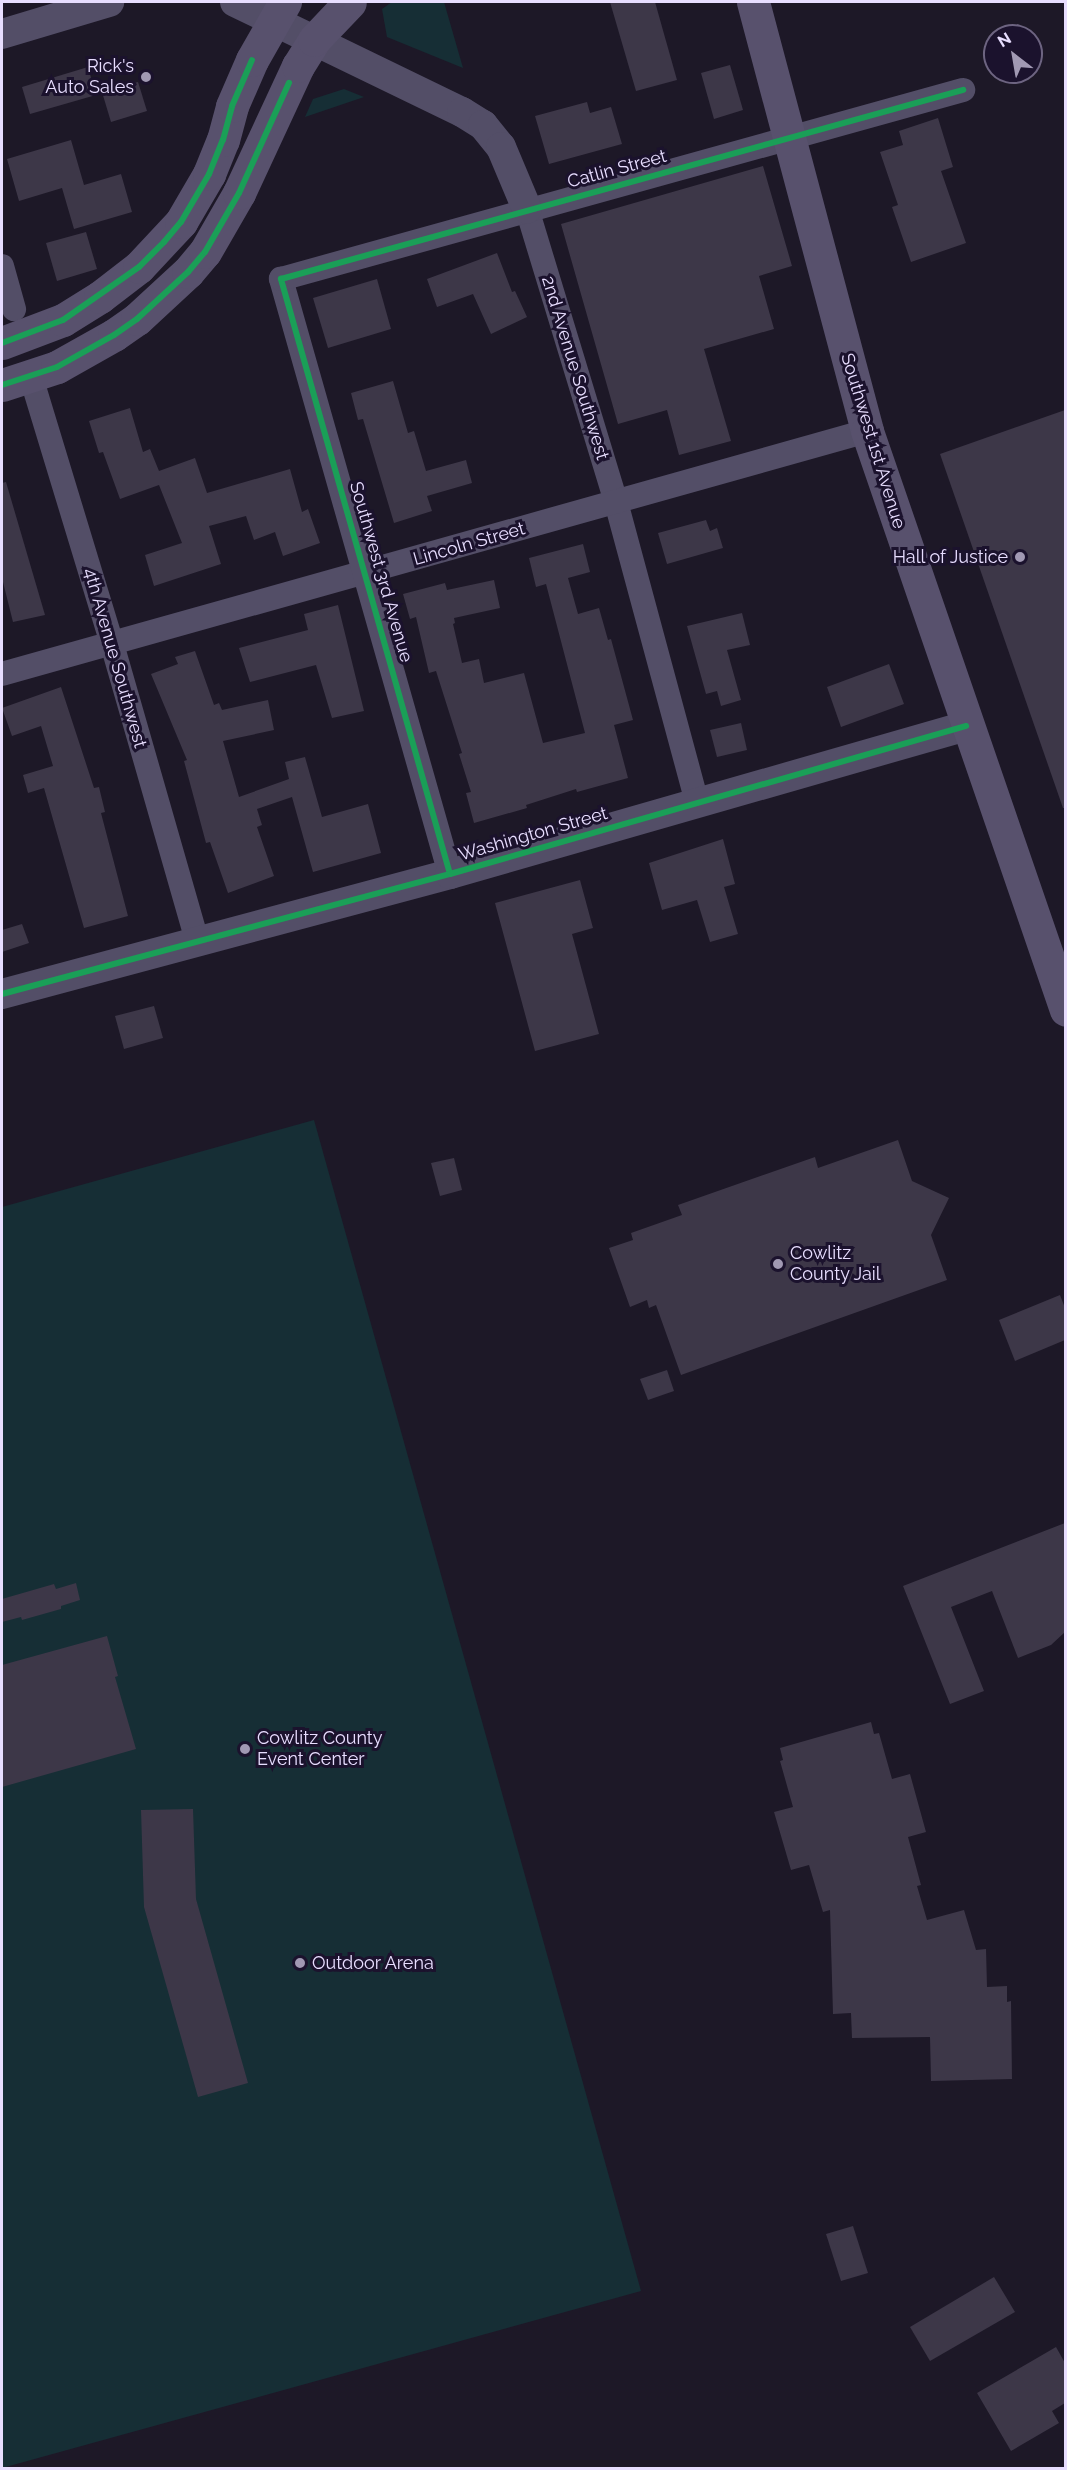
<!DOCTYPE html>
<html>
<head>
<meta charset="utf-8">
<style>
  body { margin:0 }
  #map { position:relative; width:1067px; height:2470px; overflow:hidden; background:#1d1827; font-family:Raleway,sans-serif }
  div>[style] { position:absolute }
  .green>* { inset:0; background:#162e35 }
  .building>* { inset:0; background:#3d3748 }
  .minor>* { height:24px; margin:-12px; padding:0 12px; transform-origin:12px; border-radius:12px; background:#534e67 }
  .tertiary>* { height:30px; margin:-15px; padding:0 15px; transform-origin:15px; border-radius:15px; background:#534e67 }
  .secondary>* { height:33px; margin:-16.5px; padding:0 16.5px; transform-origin:16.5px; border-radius:16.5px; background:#58516d }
  .cycleway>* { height:6px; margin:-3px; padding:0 3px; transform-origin:3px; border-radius:3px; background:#1a9f57 }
  .dots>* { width:16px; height:16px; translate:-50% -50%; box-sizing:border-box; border:3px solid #1b122d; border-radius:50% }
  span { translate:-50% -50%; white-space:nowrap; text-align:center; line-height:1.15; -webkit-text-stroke:6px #1b122d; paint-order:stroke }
  .poi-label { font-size:18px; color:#e8deff }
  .right { translate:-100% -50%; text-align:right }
  .left { translate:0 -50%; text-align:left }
  .street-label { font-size:18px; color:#e8deff }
  .frame { position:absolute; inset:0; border:3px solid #e8deff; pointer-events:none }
  .north { position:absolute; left:983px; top:24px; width:60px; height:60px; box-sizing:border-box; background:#1b122d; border:2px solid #6d6481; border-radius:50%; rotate:329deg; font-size:16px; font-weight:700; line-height:24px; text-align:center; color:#e8deff }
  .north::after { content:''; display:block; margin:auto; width:21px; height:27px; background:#a199b3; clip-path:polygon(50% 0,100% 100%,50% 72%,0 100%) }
</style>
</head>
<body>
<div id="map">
  <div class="green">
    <i style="clip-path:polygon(392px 2px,444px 2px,463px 68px,387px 37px,382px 9px)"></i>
    <i style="clip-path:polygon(344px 89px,364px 97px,305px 117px,313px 99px)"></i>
    <i style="clip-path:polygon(314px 1120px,641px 2291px,2px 2468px,2px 1207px)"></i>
  </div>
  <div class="building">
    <i style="clip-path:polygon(610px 2px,655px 2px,677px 80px,636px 91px)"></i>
    <i style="clip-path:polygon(730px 65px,743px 110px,714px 119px,701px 73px)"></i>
    <i style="clip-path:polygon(88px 67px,96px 95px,30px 114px,22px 87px)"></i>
    <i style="clip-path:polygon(138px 82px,147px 111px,111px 122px,102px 92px)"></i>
    <i style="clip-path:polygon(587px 102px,590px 113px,611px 107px,622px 144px,549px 164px,535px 116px)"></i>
    <i style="clip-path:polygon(938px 118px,953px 167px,941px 171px,966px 243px,911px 262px,892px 207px,898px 205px,880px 152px,903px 145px,899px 131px)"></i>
    <i style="clip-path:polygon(71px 140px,84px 185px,121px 174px,132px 212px,74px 229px,62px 188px,19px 201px,7px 159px)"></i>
    <i style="clip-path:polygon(763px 166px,792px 266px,759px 276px,774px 329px,704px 349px,731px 441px,679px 455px,667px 410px,618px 424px,561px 224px)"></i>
    <i style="clip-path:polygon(86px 232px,97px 269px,57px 281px,46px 243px)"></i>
    <i style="clip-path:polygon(497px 253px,512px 292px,515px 291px,527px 317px,491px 334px,473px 294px,437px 307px,427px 279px)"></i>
    <i style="clip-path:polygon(377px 279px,391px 329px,328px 348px,313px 298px)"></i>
    <i style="clip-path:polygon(393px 381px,408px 433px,414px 431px,426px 471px,466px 460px,472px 483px,427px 496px,432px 511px,394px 523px,363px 419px,358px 420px,351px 393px)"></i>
    <i style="clip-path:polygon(130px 408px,143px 452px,150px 449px,159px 471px,195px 458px,207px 493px,290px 469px,302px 512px,308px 509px,320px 543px,283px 556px,275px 532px,254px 540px,246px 516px,209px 526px,221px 564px,154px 586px,145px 555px,182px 543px,159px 485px,120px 499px,103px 452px,99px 453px,89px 421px)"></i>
    <i style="clip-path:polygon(1065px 410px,1065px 808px,1063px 808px,940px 454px)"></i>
    <i style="clip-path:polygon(6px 482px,45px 615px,13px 622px,2px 578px,2px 483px)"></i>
    <i style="clip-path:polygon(706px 520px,710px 531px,717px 528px,723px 548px,667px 564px,658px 533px)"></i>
    <i style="clip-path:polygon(583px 544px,590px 572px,568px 578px,578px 614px,599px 608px,608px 640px,611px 639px,633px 720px,614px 725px,628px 778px,577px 792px,576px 789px,526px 805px,527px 808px,474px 823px,466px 793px,471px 792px,459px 754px,462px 753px,436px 671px,429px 673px,416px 617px,410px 619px,403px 594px,445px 583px,447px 590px,494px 580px,500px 608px,454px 618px,455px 623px,453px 624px,462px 663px,479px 659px,484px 683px,524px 673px,543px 743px,585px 733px,546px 584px,536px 587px,529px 558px)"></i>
    <i style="clip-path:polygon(338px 605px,364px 711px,332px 718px,316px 665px,250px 682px,239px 648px,308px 630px,304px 614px)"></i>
    <i style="clip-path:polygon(742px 613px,750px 645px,727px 650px,741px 700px,721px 706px,717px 691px,706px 694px,687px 626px)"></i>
    <i style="clip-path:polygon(195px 651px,214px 705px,219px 703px,222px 710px,268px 700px,274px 730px,223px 741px,239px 797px,289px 779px,285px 762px,305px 757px,322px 817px,368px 804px,381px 853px,313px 872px,292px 797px,257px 809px,262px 825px,257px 827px,274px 876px,228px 893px,210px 842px,206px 843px,184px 761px,187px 760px,151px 674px,178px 664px,175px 657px)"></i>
    <i style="clip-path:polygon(889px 664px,904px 704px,841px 727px,827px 687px)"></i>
    <i style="clip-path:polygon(61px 687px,94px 788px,99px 787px,105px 812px,101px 813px,128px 916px,84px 928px,44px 788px,28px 793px,23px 775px,53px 766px,41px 726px,12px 736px,2px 708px)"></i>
    <i style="clip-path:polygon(741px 723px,747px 750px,717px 757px,710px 730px)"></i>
    <i style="clip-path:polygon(723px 839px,735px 884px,724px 887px,738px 934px,710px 942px,697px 900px,662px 910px,649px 863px)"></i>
    <i style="clip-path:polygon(580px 880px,593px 928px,572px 934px,599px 1034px,535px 1051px,495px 903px)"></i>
    <i style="clip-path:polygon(22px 924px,29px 943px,2px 952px,2px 930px)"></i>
    <i style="clip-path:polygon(154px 1006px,163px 1038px,124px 1049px,115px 1016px)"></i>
    <i style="clip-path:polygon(898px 1140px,912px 1181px,949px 1198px,931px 1235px,947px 1280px,681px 1375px,656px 1305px,649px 1308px,647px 1300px,630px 1307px,609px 1248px,633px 1240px,631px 1233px,682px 1215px,678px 1205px,815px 1157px,818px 1168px)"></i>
    <i style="clip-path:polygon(454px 1158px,462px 1190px,440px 1196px,431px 1163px)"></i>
    <i style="clip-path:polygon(1060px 1295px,1065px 1308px,1065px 1340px,1015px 1361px,999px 1320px)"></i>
    <i style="clip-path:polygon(667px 1370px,674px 1391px,648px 1400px,640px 1379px)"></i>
    <i style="clip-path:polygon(1065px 1523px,1065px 1632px,1051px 1645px,1018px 1658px,992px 1591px,951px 1607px,984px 1691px,950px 1704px,903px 1586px)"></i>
    <i style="clip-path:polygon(76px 1583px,80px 1600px,61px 1606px,61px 1609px,22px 1620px,21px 1617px,2px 1622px,2px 1599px,54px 1584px,56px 1589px)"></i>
    <i style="clip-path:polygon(107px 1636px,118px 1676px,115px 1677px,136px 1749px,2px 1787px,2px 1665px)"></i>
    <i style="clip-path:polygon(871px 1722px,874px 1734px,879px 1733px,892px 1779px,910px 1774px,926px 1832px,908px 1837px,921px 1885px,917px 1886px,927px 1920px,964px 1910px,976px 1950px,986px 1949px,987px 1987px,1007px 1986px,1007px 2002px,1011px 2001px,1012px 2079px,931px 2081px,930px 2037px,852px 2038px,851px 2013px,833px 2014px,830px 1910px,823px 1912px,809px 1865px,791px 1870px,774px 1812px,793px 1807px,780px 1761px,783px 1760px,780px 1748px)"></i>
    <i style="clip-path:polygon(193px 1809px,196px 1899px,248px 2083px,198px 2097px,144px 1907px,141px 1810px)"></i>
    <i style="clip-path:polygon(853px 2226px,868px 2273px,841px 2281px,826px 2234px)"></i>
    <i style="clip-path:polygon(994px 2277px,1015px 2312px,930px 2361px,910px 2327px)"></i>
    <i style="clip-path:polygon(1056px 2347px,1065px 2363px,1065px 2403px,1052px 2411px,1059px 2423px,1011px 2451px,977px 2393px)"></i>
  </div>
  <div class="minor">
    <i style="left:527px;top:209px;width:306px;rotate:73.1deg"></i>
    <i style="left:616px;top:502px;width:311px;rotate:74.9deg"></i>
    <i style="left:2px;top:266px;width:45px;rotate:74.4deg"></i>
    <i style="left:31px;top:377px;width:279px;rotate:73.1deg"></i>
    <i style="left:112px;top:644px;width:308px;rotate:74deg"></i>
    <i style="left:2px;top:674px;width:898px;rotate:-15.69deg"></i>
    <i style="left:450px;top:874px;width:619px;rotate:-105.86deg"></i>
    <i style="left:281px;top:279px;width:708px;rotate:-15.49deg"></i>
  </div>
  <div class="tertiary">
    <i style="left:235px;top:2px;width:252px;rotate:25.9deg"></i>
    <i style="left:462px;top:112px;width:25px;rotate:32deg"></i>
    <i style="left:483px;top:125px;width:28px;rotate:51deg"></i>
    <i style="left:501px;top:147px;width:67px;rotate:67.2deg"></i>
    <i style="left:2px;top:34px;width:112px;rotate:-16.7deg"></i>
    <i style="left:2px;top:994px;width:464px;rotate:-15deg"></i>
    <i style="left:450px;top:874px;width:537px;rotate:-16deg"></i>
  </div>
  <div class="secondary">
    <i style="left:753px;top:2px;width:444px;rotate:75.1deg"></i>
    <i style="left:867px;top:431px;width:612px;rotate:71.03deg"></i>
    <i style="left:2px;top:343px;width:65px;rotate:-20.7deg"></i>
    <i style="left:63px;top:320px;width:44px;rotate:-31.9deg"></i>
    <i style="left:100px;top:297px;width:49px;rotate:-37.6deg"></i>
    <i style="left:139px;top:267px;width:62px;rotate:-47deg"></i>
    <i style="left:181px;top:222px;width:56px;rotate:-59.7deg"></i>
    <i style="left:209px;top:174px;width:37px;rotate:-68deg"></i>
    <i style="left:223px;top:140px;width:35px;rotate:-75deg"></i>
    <i style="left:232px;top:106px;width:50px;rotate:-66.5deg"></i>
    <i style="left:252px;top:60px;width:67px;rotate:-60.4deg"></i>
    <i style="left:2px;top:385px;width:58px;rotate:-18.1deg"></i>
    <i style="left:57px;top:367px;width:65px;rotate:-29.3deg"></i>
    <i style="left:114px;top:335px;width:28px;rotate:-35deg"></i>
    <i style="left:137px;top:319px;width:69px;rotate:-42.7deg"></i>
    <i style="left:188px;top:272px;width:26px;rotate:-50deg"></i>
    <i style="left:205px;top:252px;width:68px;rotate:-60deg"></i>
    <i style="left:239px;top:193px;width:140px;rotate:-65.1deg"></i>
    <i style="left:298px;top:66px;width:31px;rotate:-58deg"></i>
    <i style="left:314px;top:40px;width:52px;rotate:-46.5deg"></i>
  </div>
  <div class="cycleway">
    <i style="left:2px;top:343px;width:65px;rotate:-20.7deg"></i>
    <i style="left:63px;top:320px;width:93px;rotate:-34.9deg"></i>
    <i style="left:139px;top:267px;width:35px;rotate:-45deg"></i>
    <i style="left:164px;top:242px;width:26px;rotate:-50deg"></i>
    <i style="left:181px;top:222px;width:56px;rotate:-59.7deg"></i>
    <i style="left:209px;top:174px;width:37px;rotate:-68deg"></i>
    <i style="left:223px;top:140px;width:35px;rotate:-75deg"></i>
    <i style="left:232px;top:106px;width:50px;rotate:-66.5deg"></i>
    <i style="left:2px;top:385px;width:58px;rotate:-18.1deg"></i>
    <i style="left:57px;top:367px;width:65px;rotate:-29.3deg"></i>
    <i style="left:114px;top:335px;width:28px;rotate:-35deg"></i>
    <i style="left:137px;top:319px;width:69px;rotate:-42.7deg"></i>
    <i style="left:188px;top:272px;width:26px;rotate:-50deg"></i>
    <i style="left:205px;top:252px;width:68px;rotate:-60deg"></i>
    <i style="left:239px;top:193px;width:121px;rotate:-65.6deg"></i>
    <i style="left:450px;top:874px;width:619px;rotate:-105.86deg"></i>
    <i style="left:281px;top:279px;width:708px;rotate:-15.49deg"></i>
    <i style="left:2px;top:994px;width:464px;rotate:-15deg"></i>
    <i style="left:450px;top:874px;width:537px;rotate:-16deg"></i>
  </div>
  <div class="dots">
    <i style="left:146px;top:77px;background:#a199b3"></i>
    <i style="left:1020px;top:557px;background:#a199b3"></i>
    <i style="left:778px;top:1264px;background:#a199b3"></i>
    <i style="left:245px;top:1749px;background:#a199b3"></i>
    <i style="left:300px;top:1963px;background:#a199b3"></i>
  </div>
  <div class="poi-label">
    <span class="right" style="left:134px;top:77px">Rick's<br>Auto Sales</span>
    <span class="right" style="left:1008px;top:557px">Hall of Justice</span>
    <span class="left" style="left:790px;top:1264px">Cowlitz<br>County Jail</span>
    <span class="left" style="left:257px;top:1749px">Cowlitz County<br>Event Center</span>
    <span class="left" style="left:312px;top:1963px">Outdoor Arena</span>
  </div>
  <div class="street-label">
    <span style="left:617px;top:169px;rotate:-15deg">Catlin Street</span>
    <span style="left:575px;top:368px;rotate:73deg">2nd Avenue Southwest</span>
    <span style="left:873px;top:441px;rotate:73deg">Southwest 1st Avenue</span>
    <span style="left:469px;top:544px;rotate:-16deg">Lincoln Street</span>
    <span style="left:381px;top:572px;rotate:74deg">Southwest 3rd Avenue</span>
    <span style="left:115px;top:658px;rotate:74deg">4th Avenue Southwest</span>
    <span style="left:533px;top:834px;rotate:-16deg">Washington Street</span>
  </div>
  <div class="frame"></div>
  <div class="north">N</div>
</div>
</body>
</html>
